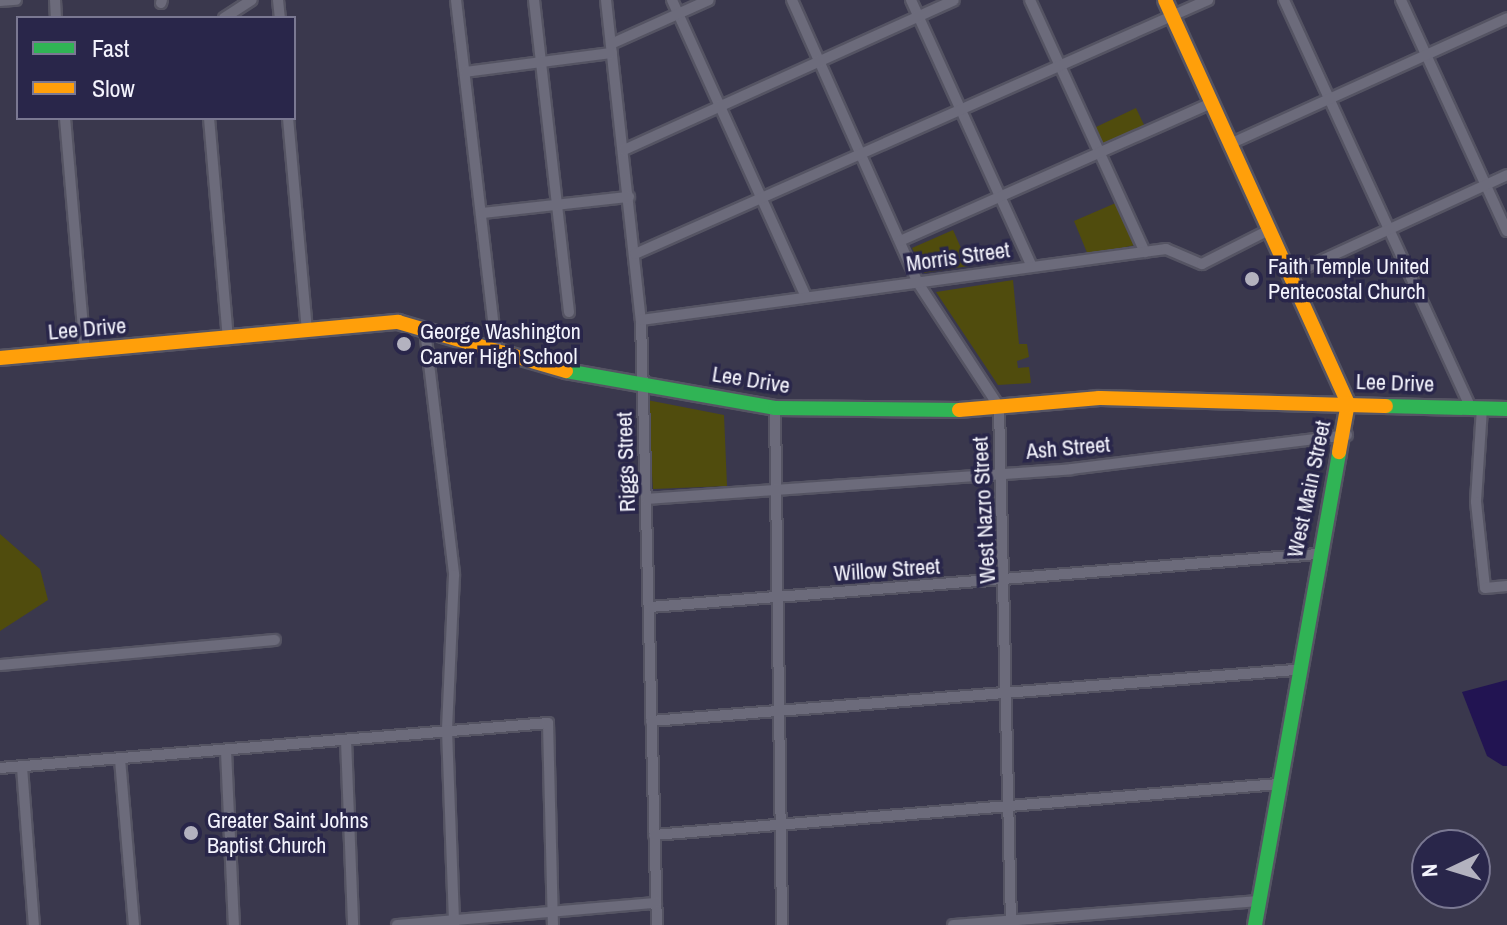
<!DOCTYPE html>
<html>
<head>
<meta charset="utf-8">
<style>
  body { margin:0 }
  #map { position:relative; width:1507px; height:925px; overflow:hidden; background:#3a384d; font-family:"Archivo Narrow",sans-serif }
  div>[style] { position:absolute }
  .green>* { inset:0; background:#504c0d }
  .water>* { inset:0; background:#221452 }
  .roads { filter:drop-shadow(2px 0 #555463) drop-shadow(-2px 0 #555463) drop-shadow(0 2px #555463) drop-shadow(0 -2px #555463) }
  .street>* { height:10px; margin:-5px; padding:0 5px; transform-origin:5px; border-radius:5px; background:#6c6b7b }
  .fast>* { height:14px; margin:-7px; padding:0 7px; transform-origin:7px; border-radius:7px; background:#30b455 }
  .slow>* { height:14px; margin:-7px; padding:0 7px; transform-origin:7px; border-radius:7px; background:#ff9f0a }
  .dots>* { width:22px; height:22px; translate:-50% -50%; box-sizing:border-box; border:4px solid #29264a; border-radius:50% }
  span { translate:-50% -50%; white-space:nowrap; text-align:center; line-height:1.15; -webkit-text-stroke:7px #29264a; paint-order:stroke }
  .street-label { font-size:22px; color:#f4f4fd }
  .poi-label { font-size:22px; color:#f4f4fd }
  .left { translate:0 -50%; text-align:left }
  .legend { position:absolute; left:16px; top:16px; width:280px; height:104px; box-sizing:border-box; background:#29264a; border:2px solid #7a7892; margin:0; padding:10px 14px; list-style:none; font-size:24px; color:#f4f4fd }
  .legend li { display:flex; align-items:center; gap:16px; height:40px }
  .legend b { width:40px; border:2px solid #7a7892 }
  .north { position:absolute; left:1411px; top:829px; width:80px; height:80px; box-sizing:border-box; background:#29264a; border:2px solid #7a7892; border-radius:50%; rotate:266deg; font-size:22px; font-weight:700; line-height:32px; text-align:center; color:#f4f4fd }
  .north::after { content:''; display:block; margin:auto; width:28px; height:36px; background:#b3b2bf; clip-path:polygon(50% 0,100% 100%,50% 72%,0 100%) }
</style>
</head>
<body>
<div id="map">
  <div class="green">
    <i style="clip-path:polygon(1136px 108px,1145px 127px,1103px 147px,1094px 128px)"></i>
    <i style="clip-path:polygon(1118px 202px,1135px 245px,1088px 255px,1074px 221px)"></i>
    <i style="clip-path:polygon(953px 230px,969px 266px,924px 273px,912px 248px)"></i>
    <i style="clip-path:polygon(1013px 280px,1019px 344px,1027px 344px,1029px 357px,1017px 361px,1018px 368px,1029px 367px,1031px 383px,998px 385px,936px 292px)"></i>
    <i style="clip-path:polygon(647px 400px,724px 415px,727px 486px,653px 489px)"></i>
    <i style="clip-path:polygon(0 534px,40px 569px,48px 600px,0 631px)"></i>
  </div>
  <div class="water">
    <i style="clip-path:polygon(1507px 680px,1507px 766px,1503px 766px,1487px 756px,1462px 692px)"></i>
  </div>
  <div class="roads">
    <div class="street">
      <i style="left:55px;top:0;width:18px;rotate:87deg"></i>
      <i style="left:278px;top:0;width:18px;rotate:84deg"></i>
      <i style="left:456px;top:0;width:359px;rotate:83.4deg"></i>
      <i style="left:534px;top:0;width:314px;rotate:83.6deg"></i>
      <i style="left:606px;top:0;width:322px;rotate:83.8deg"></i>
      <i style="left:641px;top:320px;width:605px;rotate:88.49deg"></i>
      <i style="left:672px;top:0;width:326px;rotate:65.7deg"></i>
      <i style="left:792px;top:0;width:310px;rotate:66deg"></i>
      <i style="left:918px;top:283px;width:148px;rotate:56.8deg"></i>
      <i style="left:999px;top:407px;width:518px;rotate:88.67deg"></i>
      <i style="left:911px;top:0;width:293px;rotate:65.6deg"></i>
      <i style="left:1030px;top:0;width:277px;rotate:65.5deg"></i>
      <i style="left:1284px;top:0;width:447px;rotate:65.4deg"></i>
      <i style="left:1401px;top:0;width:254px;rotate:65.4deg"></i>
      <i style="left:0;top:1px;width:16px;rotate:-4deg"></i>
      <i style="left:161px;top:3px;width:3px;rotate:-72deg"></i>
      <i style="left:224px;top:18px;width:33px;rotate:-33deg"></i>
      <i style="left:611px;top:44px;width:107px;rotate:-24.2deg"></i>
      <i style="left:465px;top:72px;width:148px;rotate:-7.4deg"></i>
      <i style="left:65px;top:118px;width:234px;rotate:85.1deg"></i>
      <i style="left:209px;top:118px;width:222px;rotate:85.1deg"></i>
      <i style="left:288px;top:118px;width:214px;rotate:84.9deg"></i>
      <i style="left:1232px;top:143px;width:302px;rotate:-24.4deg"></i>
      <i style="left:624px;top:150px;width:362px;rotate:-24.4deg"></i>
      <i style="left:483px;top:213px;width:147px;rotate:-6.3deg"></i>
      <i style="left:900px;top:241px;width:341px;rotate:-23.9deg"></i>
      <i style="left:635px;top:254px;width:627px;rotate:-23.91deg"></i>
      <i style="left:1292px;top:274px;width:237px;rotate:-24.7deg"></i>
      <i style="left:641px;top:320px;width:530px;rotate:-7.7deg"></i>
      <i style="left:1166px;top:249px;width:39px;rotate:23deg"></i>
      <i style="left:1202px;top:264px;width:77px;rotate:-26.9deg"></i>
      <i style="left:425px;top:330px;width:247px;rotate:83.2deg"></i>
      <i style="left:454px;top:575px;width:155px;rotate:92.6deg"></i>
      <i style="left:447px;top:730px;width:195px;rotate:87.9deg"></i>
      <i style="left:775px;top:408px;width:517px;rotate:89.22deg"></i>
      <i style="left:1482px;top:408px;width:94px;rotate:93.7deg"></i>
      <i style="left:1476px;top:502px;width:86px;rotate:84deg"></i>
      <i style="left:1485px;top:588px;width:22px;rotate:-5deg"></i>
      <i style="left:647px;top:499px;width:425px;rotate:-4deg"></i>
      <i style="left:1071px;top:469px;width:278px;rotate:-7deg"></i>
      <i style="left:650px;top:607px;width:669px;rotate:-4.54deg"></i>
      <i style="left:0;top:665px;width:276px;rotate:-5.2deg"></i>
      <i style="left:651px;top:721px;width:646px;rotate:-4.53deg"></i>
      <i style="left:346px;top:740px;width:185px;rotate:87.8deg"></i>
      <i style="left:226px;top:751px;width:174px;rotate:87.4deg"></i>
      <i style="left:120px;top:759px;width:167px;rotate:85.2deg"></i>
      <i style="left:22px;top:767px;width:158px;rotate:85.7deg"></i>
      <i style="left:0;top:768px;width:550px;rotate:-4.69deg"></i>
      <i style="left:548px;top:723px;width:202px;rotate:88.6deg"></i>
      <i style="left:654px;top:835px;width:626px;rotate:-4.67deg"></i>
      <i style="left:397px;top:925px;width:260px;rotate:-4.9deg"></i>
      <i style="left:953px;top:925px;width:308px;rotate:-4.5deg"></i>
    </div>
    <div class="fast">
      <i style="left:566px;top:371px;width:212px;rotate:10deg"></i>
      <i style="left:775px;top:408px;width:184px;rotate:0.6deg"></i>
      <i style="left:1386px;top:406px;width:121px;rotate:1.4deg"></i>
      <i style="left:1255px;top:925px;width:480px;rotate:-79.9deg"></i>
    </div>
    <div class="slow">
      <i style="left:1165px;top:0;width:443px;rotate:65.6deg"></i>
      <i style="left:1348px;top:403px;width:50px;rotate:100.4deg"></i>
      <i style="left:0;top:358px;width:400px;rotate:-5.2deg"></i>
      <i style="left:398px;top:322px;width:175px;rotate:16.3deg"></i>
      <i style="left:959px;top:410px;width:141px;rotate:-4.9deg"></i>
      <i style="left:1099px;top:398px;width:287px;rotate:1.6deg"></i>
    </div>
  </div>
  <div class="dots">
    <i style="left:1252px;top:279px;background:#b3b2bf"></i>
    <i style="left:404px;top:344px;background:#b3b2bf"></i>
    <i style="left:191px;top:833px;background:#b3b2bf"></i>
  </div>
  <div class="street-label">
    <span style="left:958px;top:257px;rotate:-8deg">Morris Street</span>
    <span style="left:87px;top:329px;rotate:-5deg">Lee Drive</span>
    <span style="left:751px;top:380px;rotate:9deg">Lee Drive</span>
    <span style="left:1395px;top:383px;rotate:2deg">Lee Drive</span>
    <span style="left:1068px;top:448px;rotate:-5deg">Ash Street</span>
    <span style="left:626px;top:462px;rotate:-92deg">Riggs Street</span>
    <span style="left:1309px;top:489px;rotate:-78deg">West Main Street</span>
    <span style="left:984px;top:510px;rotate:-93deg">West Nazro Street</span>
    <span style="left:887px;top:570px;rotate:-4deg">Willow Street</span>
  </div>
  <div class="poi-label">
    <span class="left" style="left:1268px;top:279px">Faith Temple United<br>Pentecostal Church</span>
    <span class="left" style="left:420px;top:344px">George Washington<br>Carver High School</span>
    <span class="left" style="left:207px;top:833px">Greater Saint Johns<br>Baptist Church</span>
  </div>
  <ul class="legend">
  <li><b style="height:10px;background:#30b455"></b>Fast</li>
  <li><b style="height:10px;background:#ff9f0a"></b>Slow</li>
  </ul>
  <div class="north">N</div>
</div>
</body>
</html>
